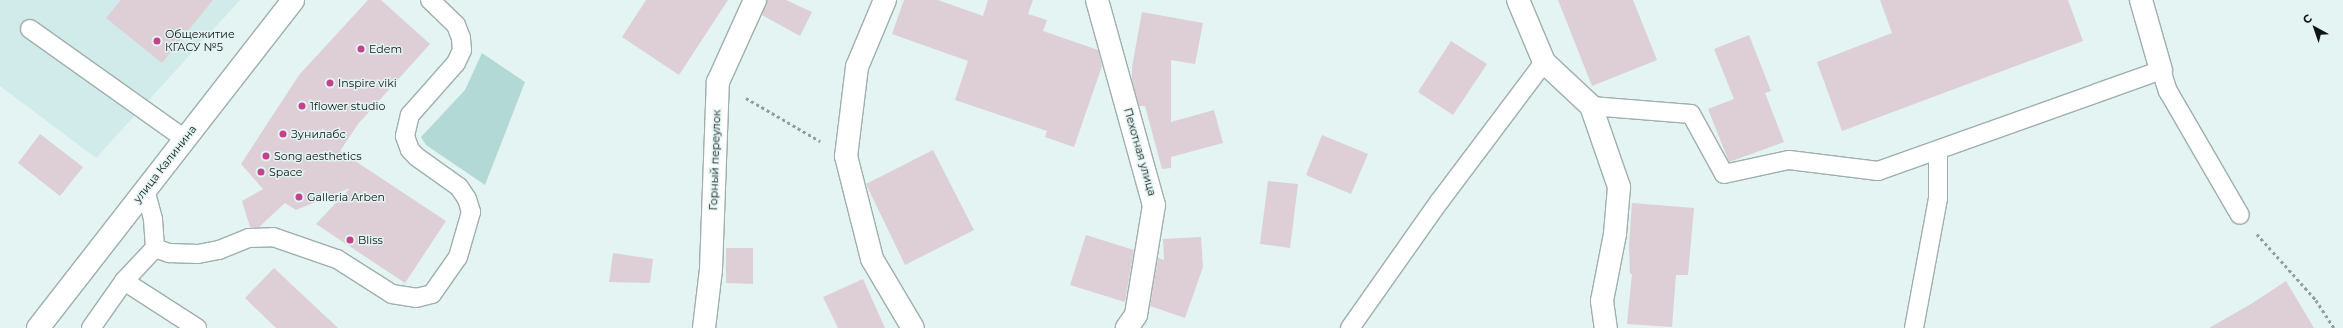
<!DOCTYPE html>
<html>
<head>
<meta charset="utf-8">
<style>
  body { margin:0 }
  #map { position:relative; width:2343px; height:328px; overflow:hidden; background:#e3f4f3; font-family:Montserrat,sans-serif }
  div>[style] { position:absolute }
  .built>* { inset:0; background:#d0ebe9 }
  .green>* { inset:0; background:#b3d9d6 }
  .building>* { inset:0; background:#ddcfd5 }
  .path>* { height:2.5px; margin-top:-1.25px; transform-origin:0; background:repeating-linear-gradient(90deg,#929f9e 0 3px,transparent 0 6px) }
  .roads { filter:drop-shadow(1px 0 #9eafad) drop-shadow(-1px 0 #9eafad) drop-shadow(0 1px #9eafad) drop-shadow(0 -1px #9eafad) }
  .service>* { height:18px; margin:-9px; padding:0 9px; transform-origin:9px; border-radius:9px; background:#fff }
  .minor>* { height:22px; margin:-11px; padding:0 11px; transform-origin:11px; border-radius:11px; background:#fff }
  .dots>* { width:11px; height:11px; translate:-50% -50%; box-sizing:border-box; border:2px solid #e3f4f3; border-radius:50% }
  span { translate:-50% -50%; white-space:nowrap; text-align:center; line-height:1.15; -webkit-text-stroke:3px #e3f4f3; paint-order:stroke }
  .poi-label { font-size:11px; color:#0f1515 }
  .left { translate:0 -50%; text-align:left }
  .street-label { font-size:11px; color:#0f1515 }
  .north { position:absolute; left:2295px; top:8px; width:40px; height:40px; -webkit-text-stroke:3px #e3f4f3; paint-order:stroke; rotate:320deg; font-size:11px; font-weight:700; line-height:16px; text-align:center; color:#0f1515 }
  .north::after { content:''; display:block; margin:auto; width:14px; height:18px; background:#0f1515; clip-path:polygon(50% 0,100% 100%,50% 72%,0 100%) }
</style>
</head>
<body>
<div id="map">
  <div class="built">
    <i style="clip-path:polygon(0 0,240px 0,96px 158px,0 86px)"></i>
  </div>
  <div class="green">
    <i style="clip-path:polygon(482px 53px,525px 82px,485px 185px,426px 145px,421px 137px,465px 90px)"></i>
  </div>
  <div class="building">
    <i style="clip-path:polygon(121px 0,213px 0,162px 63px,106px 18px)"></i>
    <i style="clip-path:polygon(368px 0,381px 0,430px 44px,358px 124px,340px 151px,446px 221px,405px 283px,316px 224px,350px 188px,296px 210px,285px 203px,259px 227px,250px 227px,242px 201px,263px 189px,241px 164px,299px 75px)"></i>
    <i style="clip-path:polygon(646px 0,728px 0,679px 75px,622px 37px)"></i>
    <i style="clip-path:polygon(767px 0,786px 0,812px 12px,800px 36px,762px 15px)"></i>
    <i style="clip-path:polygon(904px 0,938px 0,983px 16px,988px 0,1033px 0,1028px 14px,1047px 20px,1043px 31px,1098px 50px,1102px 66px,1074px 147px,1045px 137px,1047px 131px,955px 100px,968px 61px,892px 34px)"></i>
    <i style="clip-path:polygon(1558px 0,1633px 0,1657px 60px,1592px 86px)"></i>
    <i style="clip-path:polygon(1880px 0,2068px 0,2083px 41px,1842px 131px,1817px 62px,1892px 33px)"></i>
    <i style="clip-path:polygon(1142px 12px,1203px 23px,1195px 64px,1171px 60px,1171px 122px,1214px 110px,1223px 143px,1171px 157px,1171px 168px,1162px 169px,1145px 106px,1139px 106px,1132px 81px,1132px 67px)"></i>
    <i style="clip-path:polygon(1749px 35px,1771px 91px,1765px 93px,1784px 142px,1729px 162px,1708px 109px,1734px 99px,1714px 49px)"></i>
    <i style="clip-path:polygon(1451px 41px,1487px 64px,1453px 115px,1418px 92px)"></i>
    <i style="clip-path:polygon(40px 134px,83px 167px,60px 196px,18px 163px)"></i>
    <i style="clip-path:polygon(1322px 135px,1368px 154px,1351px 194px,1306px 175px)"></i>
    <i style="clip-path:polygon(933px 150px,974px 230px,905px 265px,866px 184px)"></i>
    <i style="clip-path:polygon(1268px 181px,1298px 184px,1290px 248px,1260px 244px)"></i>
    <i style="clip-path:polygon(1632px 203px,1694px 208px,1688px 275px,1676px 275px,1672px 327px,1627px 324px,1632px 274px,1630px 274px,1629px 245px)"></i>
    <i style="clip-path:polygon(1086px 235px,1134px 250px,1125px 302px,1070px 285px)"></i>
    <i style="clip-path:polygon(1201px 237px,1203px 267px,1185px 318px,1150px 306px,1158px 258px,1164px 260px,1163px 239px)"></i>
    <i style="clip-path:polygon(726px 248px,753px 248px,753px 284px,726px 283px)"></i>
    <i style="clip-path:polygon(613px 253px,653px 259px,650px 283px,609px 282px)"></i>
    <i style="clip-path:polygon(274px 268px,338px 328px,276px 328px,245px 298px)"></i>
    <i style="clip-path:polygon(863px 279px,885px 328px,838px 328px,823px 297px)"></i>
    <i style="clip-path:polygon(2286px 281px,2314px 328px,2209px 328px,2251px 304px)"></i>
  </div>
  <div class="path">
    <i style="left:746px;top:98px;width:86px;rotate:30.2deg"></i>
    <i style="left:2257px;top:234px;width:89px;rotate:48.2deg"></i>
    <i style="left:2316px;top:300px;width:33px;rotate:57deg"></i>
  </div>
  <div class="roads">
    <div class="service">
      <i style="left:30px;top:29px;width:190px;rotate:35.4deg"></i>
      <i style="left:1591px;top:106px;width:100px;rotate:4.6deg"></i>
      <i style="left:1691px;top:114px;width:68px;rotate:61.2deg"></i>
      <i style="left:1724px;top:174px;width:66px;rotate:-12.2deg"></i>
      <i style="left:1789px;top:160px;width:90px;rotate:7deg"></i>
      <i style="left:1878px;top:171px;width:300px;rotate:-19.6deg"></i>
      <i style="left:2161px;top:70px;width:22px;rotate:72deg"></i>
      <i style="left:2168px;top:91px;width:143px;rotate:59.9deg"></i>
      <i style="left:155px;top:248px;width:15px;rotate:20deg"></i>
      <i style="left:169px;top:253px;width:29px;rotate:2deg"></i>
      <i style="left:198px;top:254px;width:21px;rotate:-11deg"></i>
      <i style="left:219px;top:250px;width:32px;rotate:-22deg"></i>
      <i style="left:249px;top:238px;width:24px;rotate:-2deg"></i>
      <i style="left:273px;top:237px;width:68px;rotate:19deg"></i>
      <i style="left:337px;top:259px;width:65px;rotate:32.5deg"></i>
      <i style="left:392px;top:294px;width:24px;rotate:9deg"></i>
      <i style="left:416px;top:298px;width:16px;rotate:-14deg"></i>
      <i style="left:432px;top:294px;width:45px;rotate:-54.9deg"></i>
      <i style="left:458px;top:257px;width:47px;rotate:-73.9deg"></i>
      <i style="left:471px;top:212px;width:14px;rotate:-107deg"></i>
      <i style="left:467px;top:199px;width:14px;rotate:-124deg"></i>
      <i style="left:459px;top:187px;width:52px;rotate:-144.5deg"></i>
      <i style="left:417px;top:157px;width:10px;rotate:-135deg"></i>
      <i style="left:410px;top:150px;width:15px;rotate:-110deg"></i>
      <i style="left:405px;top:136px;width:22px;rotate:-77deg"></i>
      <i style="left:410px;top:115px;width:69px;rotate:-48.5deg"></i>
      <i style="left:456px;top:63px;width:14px;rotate:-65deg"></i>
      <i style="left:462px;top:50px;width:12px;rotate:-95deg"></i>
      <i style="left:461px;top:38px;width:14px;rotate:-111deg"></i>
      <i style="left:456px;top:25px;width:36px;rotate:-136deg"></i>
      <i style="left:124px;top:281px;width:87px;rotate:32.8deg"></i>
      <i style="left:91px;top:328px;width:57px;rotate:-54.9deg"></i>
      <i style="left:124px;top:281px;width:45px;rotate:-46.8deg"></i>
      <i style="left:155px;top:248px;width:29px;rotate:-94deg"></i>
      <i style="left:153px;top:219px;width:30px;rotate:-105deg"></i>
      <i style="left:1350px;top:328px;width:154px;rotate:-54.8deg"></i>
      <i style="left:1439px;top:202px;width:175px;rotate:-53.1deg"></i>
      <i style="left:1914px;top:328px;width:132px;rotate:-79.5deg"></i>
      <i style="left:1938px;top:198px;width:48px;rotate:-90deg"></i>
    </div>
    <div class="minor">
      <i style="left:885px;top:0;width:73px;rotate:112.7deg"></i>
      <i style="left:857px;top:67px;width:90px;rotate:97deg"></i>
      <i style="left:846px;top:156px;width:106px;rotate:75.8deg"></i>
      <i style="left:872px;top:259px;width:80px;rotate:59.3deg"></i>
      <i style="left:1097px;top:0;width:213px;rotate:74.5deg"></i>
      <i style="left:1154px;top:205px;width:111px;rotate:99.3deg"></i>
      <i style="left:1136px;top:315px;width:16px;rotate:125deg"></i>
      <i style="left:1518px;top:0;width:67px;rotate:67.2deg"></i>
      <i style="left:1544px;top:62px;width:64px;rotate:43.1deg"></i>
      <i style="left:1591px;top:106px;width:86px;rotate:70.9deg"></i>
      <i style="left:1619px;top:187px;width:47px;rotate:94.9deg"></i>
      <i style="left:1615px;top:234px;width:68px;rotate:101deg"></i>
      <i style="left:1602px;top:301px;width:27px;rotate:82deg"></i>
      <i style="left:2141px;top:0;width:73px;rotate:74.1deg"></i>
      <i style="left:38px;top:328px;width:415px;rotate:-52.1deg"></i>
      <i style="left:704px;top:328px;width:59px;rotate:-83.2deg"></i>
      <i style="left:711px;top:269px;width:187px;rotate:-87.9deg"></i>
      <i style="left:718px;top:82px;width:90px;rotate:-65.7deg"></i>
    </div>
  </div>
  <div class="dots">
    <i style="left:157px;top:41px;background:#c4428c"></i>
    <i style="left:361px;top:49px;background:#c4428c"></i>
    <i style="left:330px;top:83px;background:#c4428c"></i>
    <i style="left:302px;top:106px;background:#c4428c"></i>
    <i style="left:283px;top:134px;background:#c4428c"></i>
    <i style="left:266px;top:156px;background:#c4428c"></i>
    <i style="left:261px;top:172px;background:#c4428c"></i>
    <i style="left:299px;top:197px;background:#c4428c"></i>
    <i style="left:350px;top:240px;background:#c4428c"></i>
  </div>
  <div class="poi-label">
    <span class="left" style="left:165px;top:41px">Общежитие<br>КГАСУ №5</span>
    <span class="left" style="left:369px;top:49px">Edem</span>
    <span class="left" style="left:338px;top:83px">Inspire viki</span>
    <span class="left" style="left:310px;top:106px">1flower studio</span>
    <span class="left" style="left:291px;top:134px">Зунилабс</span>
    <span class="left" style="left:274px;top:156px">Song aesthetics</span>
    <span class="left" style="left:269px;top:172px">Space</span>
    <span class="left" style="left:307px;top:197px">Galleria Arben</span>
    <span class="left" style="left:358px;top:240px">Bliss</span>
  </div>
  <div class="street-label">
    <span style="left:1140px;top:152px;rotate:74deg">Пехотная улица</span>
    <span style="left:715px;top:160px;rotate:-88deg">Горный переулок</span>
    <span style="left:165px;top:164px;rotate:-52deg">улица Калинина</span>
  </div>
  <div class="north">С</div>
</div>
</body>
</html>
